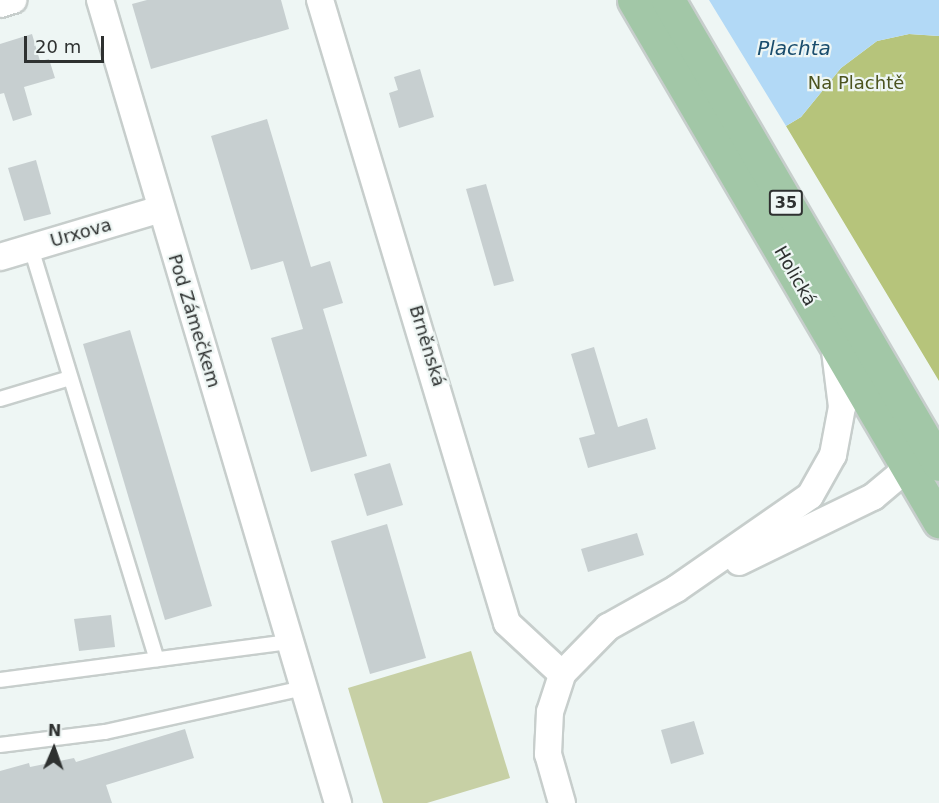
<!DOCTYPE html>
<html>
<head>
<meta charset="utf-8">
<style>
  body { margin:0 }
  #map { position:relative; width:939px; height:803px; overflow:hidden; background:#eef6f4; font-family:"DejaVu Sans",sans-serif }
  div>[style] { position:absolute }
  .green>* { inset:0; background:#c7d0a5 }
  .forest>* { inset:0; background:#b6c47b }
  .water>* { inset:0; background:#b2d9f6 }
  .building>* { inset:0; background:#c7cfd0 }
  .roads { filter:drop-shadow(2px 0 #c7cecc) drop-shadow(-2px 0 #c7cecc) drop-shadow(0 2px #c7cecc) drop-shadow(0 -2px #c7cecc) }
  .lane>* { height:14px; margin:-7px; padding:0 7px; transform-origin:7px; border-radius:7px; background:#fff }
  .street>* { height:26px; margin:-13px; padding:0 13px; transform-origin:13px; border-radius:13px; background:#fff }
  .primary>* { height:33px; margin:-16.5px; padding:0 16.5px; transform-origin:16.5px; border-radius:16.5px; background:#a2c7a7 }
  span { translate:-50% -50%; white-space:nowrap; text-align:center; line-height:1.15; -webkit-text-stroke:4.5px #eef6f4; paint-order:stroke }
  .shield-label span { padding:2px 4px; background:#eef6f4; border:2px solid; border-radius:4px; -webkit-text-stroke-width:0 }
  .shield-label { font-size:16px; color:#2e3130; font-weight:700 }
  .park-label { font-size:18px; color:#4c541f }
  .street-label { font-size:18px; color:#2e3130 }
  .water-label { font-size:20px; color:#1a4d6d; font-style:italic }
  .north { position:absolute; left:24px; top:719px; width:60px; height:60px; -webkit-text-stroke:4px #eef6f4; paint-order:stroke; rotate:2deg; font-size:16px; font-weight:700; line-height:24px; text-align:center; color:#2e3130 }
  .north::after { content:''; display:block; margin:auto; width:21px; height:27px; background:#2e3130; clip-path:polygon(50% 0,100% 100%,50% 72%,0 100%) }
  .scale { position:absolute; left:24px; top:36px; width:80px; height:27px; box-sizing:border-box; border:3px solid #2e3130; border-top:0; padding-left:8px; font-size:18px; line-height:21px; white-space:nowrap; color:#2e3130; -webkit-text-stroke:4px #eef6f4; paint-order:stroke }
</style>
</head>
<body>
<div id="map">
  <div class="green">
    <i style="clip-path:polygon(471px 651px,510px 778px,427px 803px,383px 803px,348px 688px)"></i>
  </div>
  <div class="forest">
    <i style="clip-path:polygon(909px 34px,939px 36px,939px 381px,786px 126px,801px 117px,841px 68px,877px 41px)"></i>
  </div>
  <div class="water">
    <i style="clip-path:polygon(709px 0,939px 0,939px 36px,909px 34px,877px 41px,841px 68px,801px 117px,786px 126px)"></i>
  </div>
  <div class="building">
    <i style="clip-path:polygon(147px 0,281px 0,289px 29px,151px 69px,132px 4px)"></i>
    <i style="clip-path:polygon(32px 34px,40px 61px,49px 59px,55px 78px,24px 87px,32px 115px,13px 121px,4px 93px,0 94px,0 44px)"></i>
    <i style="clip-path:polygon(420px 69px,434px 117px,399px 128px,389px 93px,398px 90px,394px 77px)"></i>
    <i style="clip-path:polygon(267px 119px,311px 267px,330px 261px,343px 303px,323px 309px,367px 456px,311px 472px,271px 338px,303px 329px,283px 261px,251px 270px,211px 136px)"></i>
    <i style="clip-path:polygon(36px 160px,51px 214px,24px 221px,8px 168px)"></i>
    <i style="clip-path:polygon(486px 184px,514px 281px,494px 286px,466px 189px)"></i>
    <i style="clip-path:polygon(130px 330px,212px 606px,165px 620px,83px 344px)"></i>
    <i style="clip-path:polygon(594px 347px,618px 427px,647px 418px,656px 449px,588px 468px,579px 438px,595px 434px,571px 354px)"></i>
    <i style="clip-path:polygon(390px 463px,403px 505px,367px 516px,354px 474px)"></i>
    <i style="clip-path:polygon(387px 524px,426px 658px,370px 674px,331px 541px)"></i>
    <i style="clip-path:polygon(637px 533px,644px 555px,588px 572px,581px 549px)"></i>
    <i style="clip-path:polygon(111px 615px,115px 647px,79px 651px,74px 619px)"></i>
    <i style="clip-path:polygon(694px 721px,704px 754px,671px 764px,661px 730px)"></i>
    <i style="clip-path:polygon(185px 729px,194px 758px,106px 785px,112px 803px,0 803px,0 771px,29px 763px,30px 767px,74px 758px,76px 762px)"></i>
  </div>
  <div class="roads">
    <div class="lane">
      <i style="left:31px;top:248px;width:430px;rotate:73deg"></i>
      <i style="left:0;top:399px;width:73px;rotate:-16.7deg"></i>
      <i style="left:0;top:680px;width:292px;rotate:-7.5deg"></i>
      <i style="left:0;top:745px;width:106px;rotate:-7.1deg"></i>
      <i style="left:105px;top:732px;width:204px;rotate:-12.5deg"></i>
    </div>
    <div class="street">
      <i style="left:100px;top:0;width:838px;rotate:73.49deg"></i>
      <i style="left:320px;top:0;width:650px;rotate:73.29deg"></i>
      <i style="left:507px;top:623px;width:75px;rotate:42.8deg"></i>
      <i style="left:0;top:4px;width:14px;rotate:-17deg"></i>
      <i style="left:0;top:257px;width:168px;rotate:-16.6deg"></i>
      <i style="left:739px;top:562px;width:149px;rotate:-25.9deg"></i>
      <i style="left:873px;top:497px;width:34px;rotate:-40deg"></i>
      <i style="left:899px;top:475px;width:29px;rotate:-70deg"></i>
      <i style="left:562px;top:803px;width:51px;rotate:-105.9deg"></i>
      <i style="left:548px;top:754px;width:42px;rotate:-87.3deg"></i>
      <i style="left:550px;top:712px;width:40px;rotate:-72deg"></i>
      <i style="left:562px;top:674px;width:66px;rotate:-45.6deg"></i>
      <i style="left:608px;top:627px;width:78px;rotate:-29.2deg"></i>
      <i style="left:676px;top:589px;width:163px;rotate:-34.8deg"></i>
      <i style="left:810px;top:496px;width:47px;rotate:-60.7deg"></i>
      <i style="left:833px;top:455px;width:49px;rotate:-79.4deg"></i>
      <i style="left:842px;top:407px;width:56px;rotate:-97.1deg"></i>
    </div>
    <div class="primary">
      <i style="left:634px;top:0;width:604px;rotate:59.65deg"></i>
      <i style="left:668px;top:0;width:537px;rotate:59.71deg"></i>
    </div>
  </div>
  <div class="shield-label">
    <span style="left:786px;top:203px">35</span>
  </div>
  <div class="park-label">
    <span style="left:856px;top:83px">Na Plachtě</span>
  </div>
  <div class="street-label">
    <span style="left:81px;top:233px;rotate:-16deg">Urxova</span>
    <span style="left:795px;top:276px;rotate:60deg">Holická</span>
    <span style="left:194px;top:321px;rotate:73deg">Pod Zámečkem</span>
    <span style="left:427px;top:346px;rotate:73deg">Brněnská</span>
  </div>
  <div class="water-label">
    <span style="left:794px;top:48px">Plachta</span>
  </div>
  <div class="north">N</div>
  <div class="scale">20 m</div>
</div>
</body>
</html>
